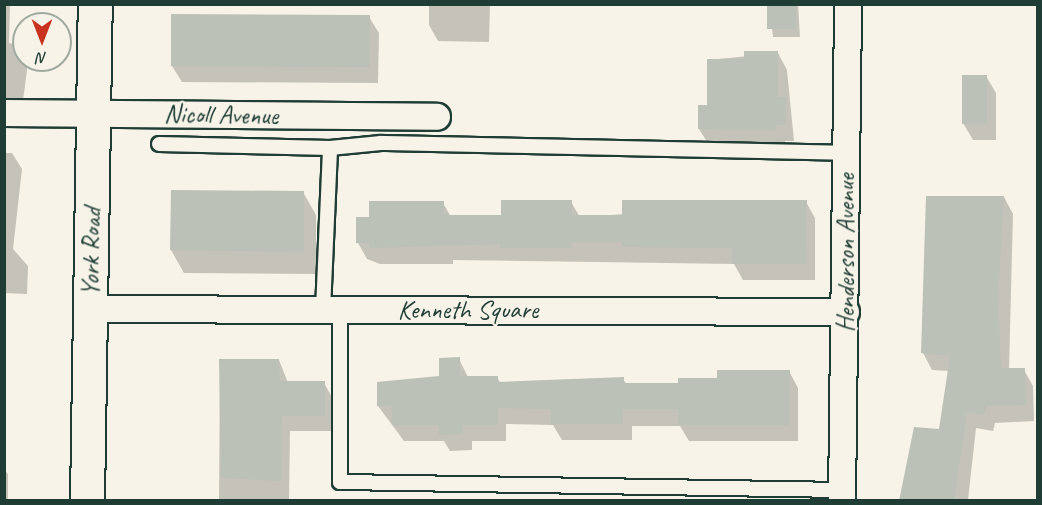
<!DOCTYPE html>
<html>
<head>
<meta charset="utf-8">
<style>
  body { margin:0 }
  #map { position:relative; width:1042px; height:505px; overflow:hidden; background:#f7f3e8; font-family:Caveat,sans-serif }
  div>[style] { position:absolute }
  .shadow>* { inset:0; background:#0003 }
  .building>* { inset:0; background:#bbc1b6 }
  .roads { filter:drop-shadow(2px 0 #1f3d34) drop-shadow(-2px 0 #1f3d34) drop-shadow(0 2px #1f3d34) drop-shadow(0 -2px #1f3d34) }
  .service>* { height:14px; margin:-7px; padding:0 7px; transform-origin:7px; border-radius:7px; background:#f7f3e8 }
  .minor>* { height:26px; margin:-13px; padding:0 13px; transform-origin:13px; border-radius:13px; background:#f7f3e8 }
  .primary>* { height:33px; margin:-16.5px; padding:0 16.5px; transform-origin:16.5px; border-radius:16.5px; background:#f7f3e8 }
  span { translate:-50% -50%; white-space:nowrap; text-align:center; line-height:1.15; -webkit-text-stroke:4.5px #f7f3e8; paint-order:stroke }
  .street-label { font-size:26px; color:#1f3d34 }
  .frame { position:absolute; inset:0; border:6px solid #1f3d34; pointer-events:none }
  .north { position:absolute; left:12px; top:12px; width:60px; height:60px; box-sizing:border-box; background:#f7f3e8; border:2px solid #a1aaa0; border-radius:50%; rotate:180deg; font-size:16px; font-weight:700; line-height:24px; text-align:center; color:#1f3d34 }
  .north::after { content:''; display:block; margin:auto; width:21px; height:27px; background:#c8321e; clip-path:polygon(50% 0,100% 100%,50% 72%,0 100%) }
</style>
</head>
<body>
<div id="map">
  <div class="shadow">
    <i style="clip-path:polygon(4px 4px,10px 4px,9px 43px,18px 45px,28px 62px,23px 101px,4px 99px)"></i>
    <i style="clip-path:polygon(429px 4px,490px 4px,489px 42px,438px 41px,429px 25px)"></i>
    <i style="clip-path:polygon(769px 4px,798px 4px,800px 37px,773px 37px)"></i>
    <i style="clip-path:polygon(369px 17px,379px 33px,378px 83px,182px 82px,172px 66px)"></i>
    <i style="clip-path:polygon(778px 53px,787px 70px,794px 141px,785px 141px,785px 146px,709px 145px,699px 129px,708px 106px,708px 60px)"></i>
    <i style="clip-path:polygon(986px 76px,996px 93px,996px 140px,973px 140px,963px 123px)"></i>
    <i style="clip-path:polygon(4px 153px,12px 153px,22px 169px,13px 249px,28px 266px,27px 294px,4px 293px)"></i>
    <i style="clip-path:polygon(172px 191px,303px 192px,316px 215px,316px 274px,184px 273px,171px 250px)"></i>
    <i style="clip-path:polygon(1004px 197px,1013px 214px,1009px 370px,1024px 370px,1033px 386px,1034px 421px,995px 423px,993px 431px,976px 428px,968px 500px,900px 500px,941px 430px,949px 371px,932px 370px,923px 353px)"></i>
    <i style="clip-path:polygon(571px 202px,580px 217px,806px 202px,815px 218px,815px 280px,743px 280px,734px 264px,453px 260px,453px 264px,380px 264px,367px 259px,358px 243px,370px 219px,443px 203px,451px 217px,502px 217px)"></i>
    <i style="clip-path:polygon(459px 359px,468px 377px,497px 377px,501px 384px,623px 379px,627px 385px,680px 385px,789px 371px,798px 388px,798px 441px,689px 441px,680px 426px,632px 426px,632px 440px,562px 440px,553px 425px,506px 424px,506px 441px,472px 441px,472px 450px,450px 451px,444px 441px,404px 441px,378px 406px,440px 377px)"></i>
    <i style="clip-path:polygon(279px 360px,288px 383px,324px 383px,333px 399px,333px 431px,290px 431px,289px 500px,219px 500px,220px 361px)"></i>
    <i style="clip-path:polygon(4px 469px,8px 474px,8px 500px,4px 500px)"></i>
    <i style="clip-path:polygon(484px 499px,508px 499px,509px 500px,484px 500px)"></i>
  </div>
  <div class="building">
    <i style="clip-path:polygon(767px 4px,796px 4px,796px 29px,767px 29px)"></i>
    <i style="clip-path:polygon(171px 14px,370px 15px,369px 67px,171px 66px)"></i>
    <i style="clip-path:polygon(744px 51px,778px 51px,778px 97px,786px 97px,785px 125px,776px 125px,776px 130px,698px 129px,698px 105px,707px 105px,707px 59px,744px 59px)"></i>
    <i style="clip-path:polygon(962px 75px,987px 75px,987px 124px,962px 124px)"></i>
    <i style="clip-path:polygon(171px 190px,304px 191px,304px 252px,170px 250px)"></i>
    <i style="clip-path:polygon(926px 196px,1004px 196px,998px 296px,1001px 368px,1025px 368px,1026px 405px,986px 406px,984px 415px,967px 412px,954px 501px,899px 501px,914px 427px,939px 429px,950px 356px,921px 353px)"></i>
    <i style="clip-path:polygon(501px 200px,572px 200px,572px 215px,622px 215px,622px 200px,807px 200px,806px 264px,732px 264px,732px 248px,622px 247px,622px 242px,571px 242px,571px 248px,500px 248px,500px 244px,369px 248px,369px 243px,356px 243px,356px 217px,369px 217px,369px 201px,444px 201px,444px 215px,501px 215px)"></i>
    <i style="clip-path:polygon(460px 357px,460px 376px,498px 376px,498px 382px,624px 377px,624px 383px,678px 383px,678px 378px,717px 378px,717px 370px,790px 370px,789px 425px,678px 425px,678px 409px,623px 409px,623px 424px,551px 424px,551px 409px,498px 408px,498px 425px,463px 425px,463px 434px,439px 435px,439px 425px,392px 425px,392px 406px,377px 406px,377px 382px,439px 376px,439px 358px)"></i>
    <i style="clip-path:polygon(219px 359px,279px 359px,280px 381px,325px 381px,325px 416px,282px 416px,281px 481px,221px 478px)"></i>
  </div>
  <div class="roads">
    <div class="service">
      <i style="left:159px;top:144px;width:171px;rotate:1.3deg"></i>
      <i style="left:323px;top:310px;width:162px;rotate:-87.5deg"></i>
      <i style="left:330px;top:148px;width:51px;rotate:-5.6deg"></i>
      <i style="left:381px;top:143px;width:466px;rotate:1.2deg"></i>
      <i style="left:340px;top:310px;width:172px;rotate:90deg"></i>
      <i style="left:340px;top:482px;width:503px;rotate:0.91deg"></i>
    </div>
    <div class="minor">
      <i style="left:4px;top:113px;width:433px;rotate:0.5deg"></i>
      <i style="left:90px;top:309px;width:756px;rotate:0.23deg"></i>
      <i style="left:842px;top:500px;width:496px;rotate:-89.3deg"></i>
    </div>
    <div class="primary">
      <i style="left:87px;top:500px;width:496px;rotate:-89.1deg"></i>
    </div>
  </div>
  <div class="street-label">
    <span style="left:221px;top:115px;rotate:1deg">Nicoll Avenue</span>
    <span style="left:91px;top:252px;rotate:-89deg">York Road</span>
    <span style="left:846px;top:253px;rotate:-90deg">Henderson Avenue</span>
    <span style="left:468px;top:310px">Kenneth Square</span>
  </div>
  <div class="frame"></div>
  <div class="north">N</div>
</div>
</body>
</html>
